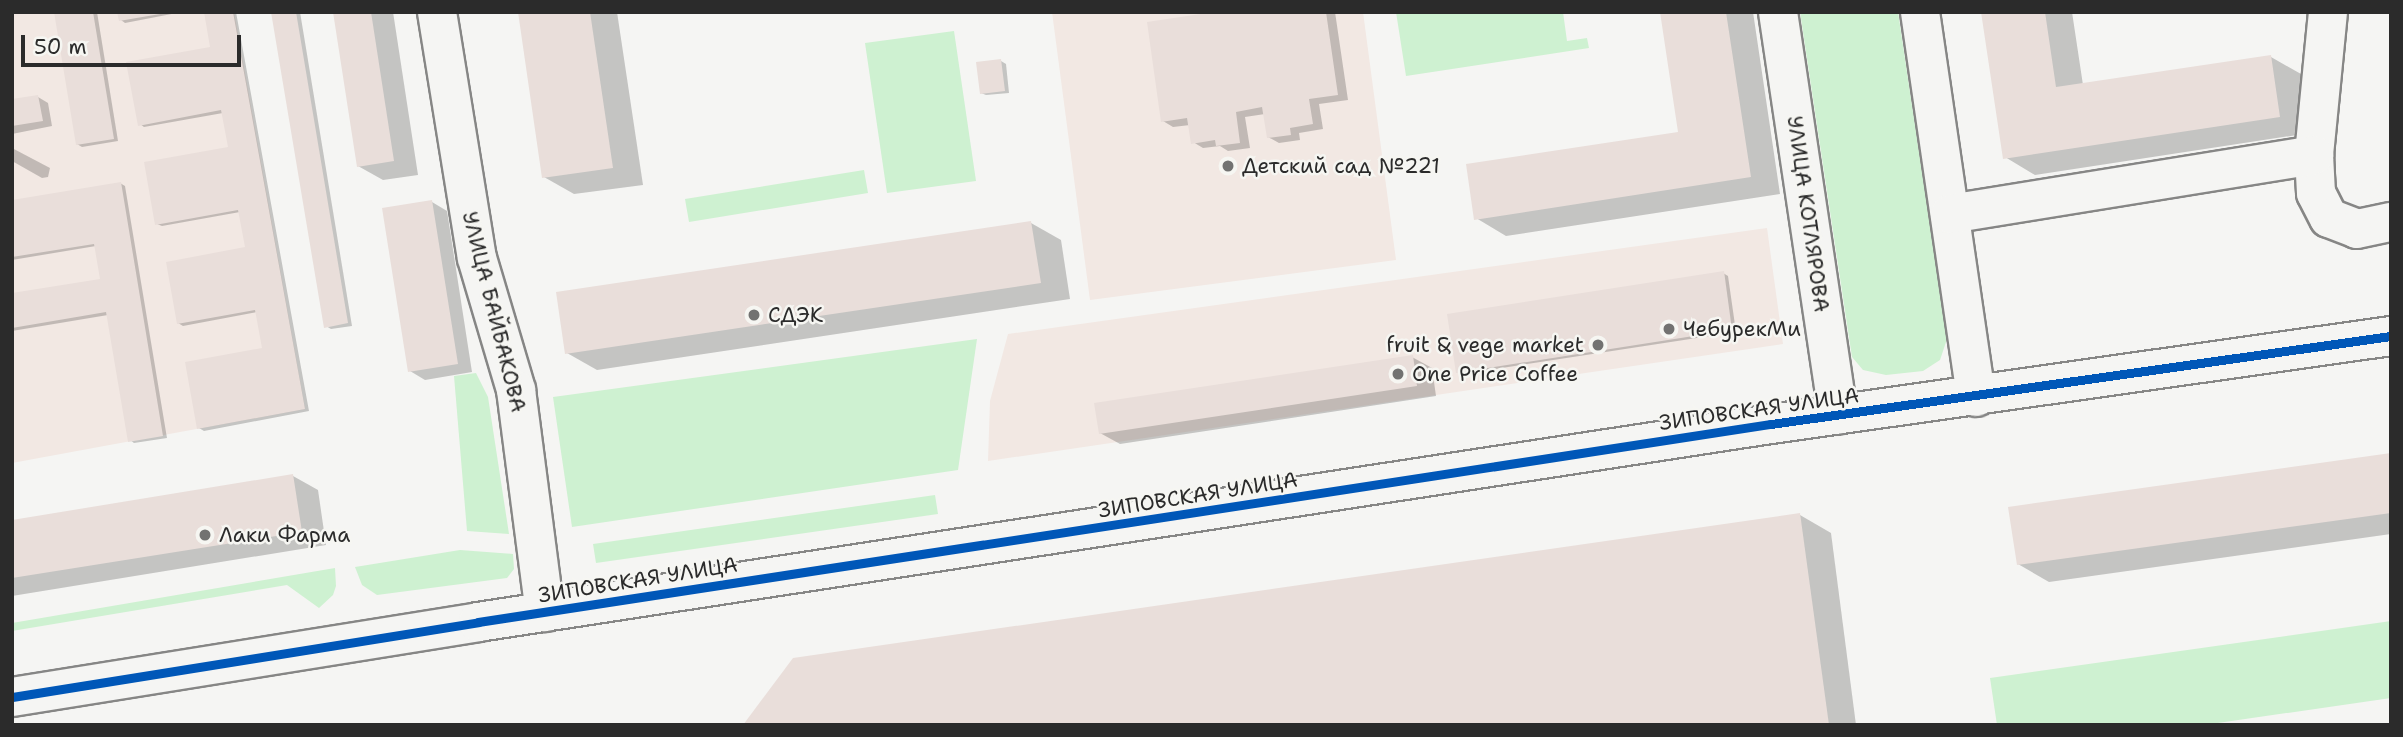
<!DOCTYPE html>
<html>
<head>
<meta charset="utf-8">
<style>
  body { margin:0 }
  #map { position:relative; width:2403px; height:737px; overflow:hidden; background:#f5f5f3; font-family:"Shantell Sans",sans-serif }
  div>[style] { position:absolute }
  .built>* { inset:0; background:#f2e8e3 }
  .green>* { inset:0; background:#cef1d1 }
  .shadow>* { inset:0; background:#0003 }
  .building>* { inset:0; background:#e9deda }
  .roads { filter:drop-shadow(2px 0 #868685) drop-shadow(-2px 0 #868685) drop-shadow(0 2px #868685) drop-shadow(0 -2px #868685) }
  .minor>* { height:38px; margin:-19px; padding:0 19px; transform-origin:19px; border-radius:19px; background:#f5f5f3 }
  .cycleway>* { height:9px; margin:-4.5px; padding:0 4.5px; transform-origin:4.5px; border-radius:4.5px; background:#0057b8 }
  .dots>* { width:19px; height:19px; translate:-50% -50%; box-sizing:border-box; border:4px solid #f6f6f2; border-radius:50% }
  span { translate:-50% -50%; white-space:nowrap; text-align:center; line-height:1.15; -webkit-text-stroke:5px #f6f6f2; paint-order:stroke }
  .poi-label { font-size:21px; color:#2b2b2b }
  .left { translate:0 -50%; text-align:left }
  .right { translate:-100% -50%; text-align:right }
  .street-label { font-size:21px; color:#2b2b2b }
  .frame { position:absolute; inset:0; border:14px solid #2b2b2b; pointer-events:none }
  .scale { position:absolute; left:21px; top:35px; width:220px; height:32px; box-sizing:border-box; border:4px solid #2b2b2b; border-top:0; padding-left:9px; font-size:21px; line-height:24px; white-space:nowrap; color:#2b2b2b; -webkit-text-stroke:5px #f6f6f2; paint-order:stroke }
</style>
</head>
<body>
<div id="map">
  <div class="built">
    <i style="clip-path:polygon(12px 12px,234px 12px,305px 409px,12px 463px)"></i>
    <i style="clip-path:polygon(1052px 12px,1363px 12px,1396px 260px,1090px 300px)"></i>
    <i style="clip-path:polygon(1767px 228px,1783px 344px,988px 461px,990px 401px,1008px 334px)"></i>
  </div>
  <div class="green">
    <i style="clip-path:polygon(1396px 12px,1563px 12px,1567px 41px,1587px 38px,1589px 48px,1406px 76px)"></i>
    <i style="clip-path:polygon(1800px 12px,1898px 12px,1947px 339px,1940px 360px,1923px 371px,1886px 375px,1863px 370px,1852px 357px)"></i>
    <i style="clip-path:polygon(954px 31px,976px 181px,887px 193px,865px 43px)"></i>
    <i style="clip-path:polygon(864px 170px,868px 193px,689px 222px,685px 199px)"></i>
    <i style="clip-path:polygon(977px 339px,958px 470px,572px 527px,553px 397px)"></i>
    <i style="clip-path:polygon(476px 373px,488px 397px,509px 534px,467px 531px,454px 376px)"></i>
    <i style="clip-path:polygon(935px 495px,938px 514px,596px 563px,593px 544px)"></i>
    <i style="clip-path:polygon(460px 550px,513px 554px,514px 569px,507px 578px,377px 595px,362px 585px,355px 567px)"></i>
    <i style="clip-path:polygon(335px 568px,336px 586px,333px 595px,319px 608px,287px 585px,12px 631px,12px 623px)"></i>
    <i style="clip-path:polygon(2391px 621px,2391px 698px,2204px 725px,1997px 725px,1990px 678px)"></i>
  </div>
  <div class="shadow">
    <i style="clip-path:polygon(56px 12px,97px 12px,118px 141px,82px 147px,77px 144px)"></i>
    <i style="clip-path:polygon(119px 12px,182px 12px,125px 23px,121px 20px)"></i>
    <i style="clip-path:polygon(205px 12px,236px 12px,309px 411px,204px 431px,199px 428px,264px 350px,257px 312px,183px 326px,178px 323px,247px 249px,240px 212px,162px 226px,157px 224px,230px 149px,223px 113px,144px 127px,140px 124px,212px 48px)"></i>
    <i style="clip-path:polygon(273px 12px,300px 12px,352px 326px,331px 329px,326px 326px)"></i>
    <i style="clip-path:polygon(334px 12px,393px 12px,418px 175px,383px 180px,358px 166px)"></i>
    <i style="clip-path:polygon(520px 12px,617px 12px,643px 185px,574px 194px,544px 177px)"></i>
    <i style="clip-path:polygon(1226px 12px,1335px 12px,1348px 100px,1319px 104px,1323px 129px,1299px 133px,1300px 140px,1279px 143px,1268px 137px,1265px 114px,1245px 117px,1250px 148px,1228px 151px,1220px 146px,1203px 148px,1193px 142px,1190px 125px,1173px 127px,1163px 121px)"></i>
    <i style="clip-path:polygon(1661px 12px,1753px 12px,1780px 194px,1506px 236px,1476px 218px,1680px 133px)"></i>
    <i style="clip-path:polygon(1983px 12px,2072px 12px,2083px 85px,2271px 57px,2301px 74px,2310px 133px,2035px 175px,2005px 157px)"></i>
    <i style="clip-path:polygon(1001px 61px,1006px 64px,1009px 93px,986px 95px,981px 93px)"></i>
    <i style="clip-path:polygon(38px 97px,48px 103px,52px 126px,12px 134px,12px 101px)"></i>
    <i style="clip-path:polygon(12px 148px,50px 168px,48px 177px,42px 178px,12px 161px)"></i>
    <i style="clip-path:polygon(120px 183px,125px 186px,167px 438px,134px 443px,130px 440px,108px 315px,12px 331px,12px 295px,102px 280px,96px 246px,12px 260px,12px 201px)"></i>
    <i style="clip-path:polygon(432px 202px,447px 211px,472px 372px,425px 380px,410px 371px)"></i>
    <i style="clip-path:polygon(1031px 223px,1061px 240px,1070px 299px,597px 370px,567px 353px)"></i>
    <i style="clip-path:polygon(1723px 273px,1728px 276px,1736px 332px,1463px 374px,1458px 371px)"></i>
    <i style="clip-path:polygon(1412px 357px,1432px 368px,1436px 396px,1120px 444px,1100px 433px)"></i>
    <i style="clip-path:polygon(2391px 455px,2391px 534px,2049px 582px,2018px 564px)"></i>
    <i style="clip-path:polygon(293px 476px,318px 490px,326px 545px,12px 596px,12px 521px)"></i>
    <i style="clip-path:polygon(1800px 515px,1831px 533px,1856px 725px,745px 725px)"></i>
  </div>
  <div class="building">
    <i style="clip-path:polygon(54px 12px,93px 12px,114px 139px,76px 145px)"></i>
    <i style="clip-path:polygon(117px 12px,159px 12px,160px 14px,119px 21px)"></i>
    <i style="clip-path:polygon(204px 12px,233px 12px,305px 409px,197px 429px,185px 362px,262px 348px,255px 310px,177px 324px,166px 262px,245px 247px,238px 210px,155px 225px,144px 162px,228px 147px,221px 110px,138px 126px,126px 62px,210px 47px)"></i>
    <i style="clip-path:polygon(271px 12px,296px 12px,348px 323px,324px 328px)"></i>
    <i style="clip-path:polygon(333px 12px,371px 12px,394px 161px,357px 167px)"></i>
    <i style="clip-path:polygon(518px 12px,590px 12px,613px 168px,542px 178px)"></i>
    <i style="clip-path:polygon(1214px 12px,1326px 12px,1338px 95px,1309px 99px,1313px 124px,1290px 128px,1291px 135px,1267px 138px,1262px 107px,1236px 112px,1240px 143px,1216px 146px,1215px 140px,1191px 144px,1187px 118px,1161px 122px,1147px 22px)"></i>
    <i style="clip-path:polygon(1660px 12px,1726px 12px,1751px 177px,1474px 220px,1466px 164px,1678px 132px)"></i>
    <i style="clip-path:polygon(1981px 12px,2045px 12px,2056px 87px,2271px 55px,2280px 117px,2003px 159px)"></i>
    <i style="clip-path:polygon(1001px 59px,1005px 91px,980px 94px,976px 62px)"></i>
    <i style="clip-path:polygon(38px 95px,43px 121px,12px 126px,12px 99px)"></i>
    <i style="clip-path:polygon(121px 182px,163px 436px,128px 442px,106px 312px,12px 328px,12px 293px,100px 279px,94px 244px,12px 257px,12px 200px)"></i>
    <i style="clip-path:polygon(432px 200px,458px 364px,408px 372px,382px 208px)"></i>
    <i style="clip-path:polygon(1031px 221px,1041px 283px,565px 354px,556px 292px)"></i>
    <i style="clip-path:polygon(1724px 271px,1732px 330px,1456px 373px,1447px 314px)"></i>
    <i style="clip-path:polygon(1413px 355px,1417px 386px,1099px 434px,1094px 403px)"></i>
    <i style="clip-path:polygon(2391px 453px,2391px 513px,2017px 565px,2008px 507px)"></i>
    <i style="clip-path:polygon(293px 474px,302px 532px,12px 578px,12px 520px)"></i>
    <i style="clip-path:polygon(1800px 513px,1829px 725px,743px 725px,793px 658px)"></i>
  </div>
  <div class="roads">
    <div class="minor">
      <i style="left:437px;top:12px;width:249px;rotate:80.8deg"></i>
      <i style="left:477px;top:258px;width:138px;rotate:73.5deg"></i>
      <i style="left:516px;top:390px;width:224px;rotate:82.6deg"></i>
      <i style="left:1778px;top:12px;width:407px;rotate:81.5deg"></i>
      <i style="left:1920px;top:12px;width:389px;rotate:81.7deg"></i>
      <i style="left:2328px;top:12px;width:144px;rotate:95.6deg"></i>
      <i style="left:2314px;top:155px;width:38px;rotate:87deg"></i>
      <i style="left:2316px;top:193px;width:28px;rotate:63deg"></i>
      <i style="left:2329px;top:218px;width:30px;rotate:21deg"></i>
      <i style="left:2357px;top:229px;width:35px;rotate:-12deg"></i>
      <i style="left:1950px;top:214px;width:369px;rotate:-9.2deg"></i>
      <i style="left:12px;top:697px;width:472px;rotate:-9.1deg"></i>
      <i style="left:478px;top:622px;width:1308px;rotate:-8.71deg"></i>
      <i style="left:1771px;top:424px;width:626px;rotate:-8.08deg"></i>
    </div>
  </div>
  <div class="cycleway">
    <i style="left:12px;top:697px;width:472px;rotate:-9.1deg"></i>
    <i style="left:478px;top:622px;width:1308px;rotate:-8.71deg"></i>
    <i style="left:1771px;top:424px;width:626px;rotate:-8.08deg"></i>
  </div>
  <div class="dots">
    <i style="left:1228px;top:166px;background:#727271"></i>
    <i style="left:754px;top:315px;background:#727271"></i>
    <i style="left:1669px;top:329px;background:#727271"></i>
    <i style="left:1598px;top:345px;background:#727271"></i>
    <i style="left:1398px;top:374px;background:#727271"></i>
    <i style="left:205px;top:535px;background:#727271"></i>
  </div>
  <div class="poi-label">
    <span class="left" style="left:1242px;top:166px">Детский сад №221</span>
    <span class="left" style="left:768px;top:315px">СДЭК</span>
    <span class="left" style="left:1683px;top:329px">ЧебурекМи</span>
    <span class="right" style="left:1584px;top:345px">fruit &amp; vege market</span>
    <span class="left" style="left:1412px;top:374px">One Price Coffee</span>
    <span class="left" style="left:219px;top:535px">Лаки Фарма</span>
  </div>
  <div class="street-label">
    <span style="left:1808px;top:214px;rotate:82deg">УЛИЦА КОТЛЯРОВА</span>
    <span style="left:494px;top:312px;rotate:76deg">УЛИЦА БАЙБАКОВА</span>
    <span style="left:1759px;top:409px;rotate:-8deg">ЗИПОВСКАЯ УЛИЦА</span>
    <span style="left:1198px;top:495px;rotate:-9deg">ЗИПОВСКАЯ УЛИЦА</span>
    <span style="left:638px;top:580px;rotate:-9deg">ЗИПОВСКАЯ УЛИЦА</span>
  </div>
  <div class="frame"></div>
  <div class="scale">50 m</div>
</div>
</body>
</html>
